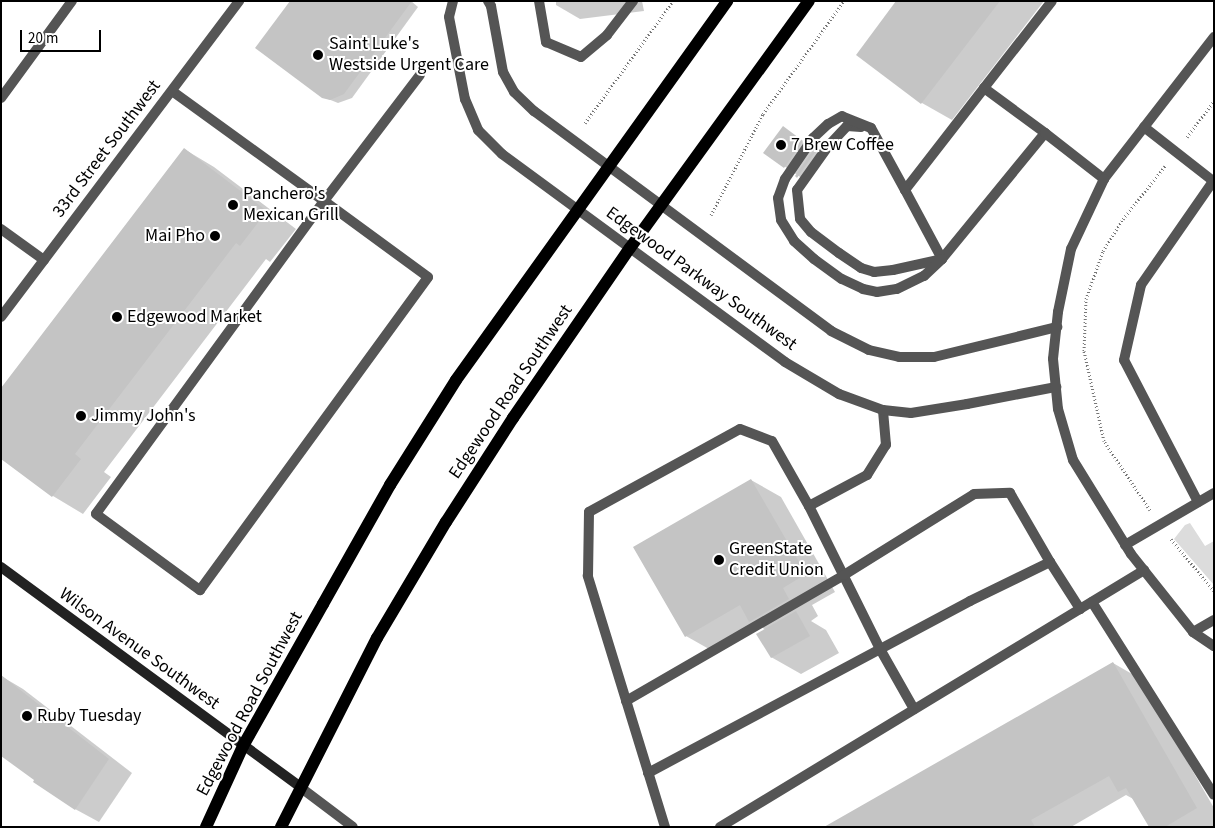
<!DOCTYPE html>
<html>
<head>
<meta charset="utf-8">
<style>
  body { margin:0 }
  #map { position:relative; width:1215px; height:828px; overflow:hidden; background:#fff; font-family:"Source Sans 3",sans-serif }
  div>[style] { position:absolute }
  .green>* { inset:0; background:#dcdcdc }
  .shadow>* { inset:0; background:#0003 }
  .building>* { inset:0; background:#c4c4c4 }
  .path>* { height:3px; margin-top:-1.5px; transform-origin:0; background:repeating-linear-gradient(90deg,#777 0 1px,transparent 0 3.5px) }
  .service>* { height:10px; margin:-5px; padding:0 5px; transform-origin:5px; border-radius:5px; background:#555 }
  .minor>* { height:10px; margin:-5px; padding:0 5px; transform-origin:5px; border-radius:5px; background:#555 }
  .tertiary>* { height:10px; margin:-5px; padding:0 5px; transform-origin:5px; border-radius:5px; background:#555 }
  .secondary>* { height:10px; margin:-5px; padding:0 5px; transform-origin:5px; border-radius:5px; background:#222 }
  .primary>* { height:12px; margin:-6px; padding:0 6px; transform-origin:6px; border-radius:6px; background:#000 }
  .dots>* { width:14px; height:14px; translate:-50% -50%; box-sizing:border-box; border:2px solid #fff; border-radius:50% }
  span { translate:-50% -50%; white-space:nowrap; text-align:center; line-height:1.15; -webkit-text-stroke:4px #fff; paint-order:stroke }
  .poi-label { font-size:18px; color:#000 }
  .left { translate:0 -50%; text-align:left }
  .right { translate:-100% -50%; text-align:right }
  .street-label { font-size:18px; color:#000 }
  .frame { position:absolute; inset:0; border:2px solid #000; pointer-events:none }
  .scale { position:absolute; left:20px; top:30px; width:81px; height:22px; box-sizing:border-box; border:2px solid #000; border-top:0; padding-left:6px; font-size:15px; line-height:18px; white-space:nowrap; color:#000; -webkit-text-stroke:4px #fff; paint-order:stroke }
</style>
</head>
<body>
<div id="map">
  <div class="green">
    <i style="clip-path:polygon(1190px 523px,1205px 546px,1214px 541px,1214px 585px,1174px 539px,1185px 525px)"></i>
  </div>
  <div class="shadow">
    <i style="clip-path:polygon(411px 1px,418px 7px,352px 98px,338px 103px,323px 97px)"></i>
    <i style="clip-path:polygon(556px 1px,642px 1px,644px 11px,580px 19px,556px 5px)"></i>
    <i style="clip-path:polygon(909px 1px,1044px 1px,952px 120px,922px 103px,858px 55px)"></i>
    <i style="clip-path:polygon(783px 128px,823px 157px,806px 181px,765px 153px)"></i>
    <i style="clip-path:polygon(184px 149px,214px 167px,296px 229px,270px 262px,266px 259px,104px 472px,111px 477px,83px 514px,53px 496px,1px 457px)"></i>
    <i style="clip-path:polygon(751px 480px,781px 497px,835px 592px,812px 605px,818px 616px,811px 621px,826px 630px,839px 653px,801px 674px,771px 657px,766px 630px,761px 627px,716px 653px,686px 636px)"></i>
    <i style="clip-path:polygon(1113px 663px,1139px 678px,1214px 808px,1214px 827px,1150px 827px,1135px 800px,1126px 795px,1071px 827px,827px 827px)"></i>
    <i style="clip-path:polygon(1px 676px,23px 689px,132px 773px,99px 822px,75px 809px,35px 780px)"></i>
  </div>
  <div class="building">
    <i style="clip-path:polygon(290px 1px,412px 1px,344px 94px,330px 100px,322px 98px,255px 48px)"></i>
    <i style="clip-path:polygon(896px 1px,1000px 1px,921px 104px,856px 55px)"></i>
    <i style="clip-path:polygon(783px 126px,803px 141px,784px 168px,763px 153px)"></i>
    <i style="clip-path:polygon(184px 148px,267px 211px,240px 246px,236px 243px,75px 454px,81px 459px,52px 497px,1px 459px,1px 388px)"></i>
    <i style="clip-path:polygon(814px 149px,816px 151px,797px 178px,795px 176px)"></i>
    <i style="clip-path:polygon(751px 479px,806px 574px,783px 588px,789px 599px,749px 622px,740px 605px,685px 637px,633px 547px)"></i>
    <i style="clip-path:polygon(796px 611px,810px 636px,771px 658px,756px 634px)"></i>
    <i style="clip-path:polygon(1113px 662px,1197px 808px,1165px 827px,1149px 827px,1126px 788px,1118px 792px,1109px 776px,1031px 820px,1035px 827px,824px 827px)"></i>
    <i style="clip-path:polygon(1px 675px,109px 759px,75px 810px,33px 782px,34px 780px,1px 756px)"></i>
  </div>
  <div class="path">
    <i style="left:585px;top:123px;width:150px;rotate:-54.2deg"></i>
    <i style="left:1187px;top:137px;width:45px;rotate:-53.1deg"></i>
    <i style="left:711px;top:215px;width:114px;rotate:-62.8deg"></i>
    <i style="left:763px;top:114px;width:139px;rotate:-54.4deg"></i>
    <i style="left:1150px;top:510px;width:83px;rotate:-123.7deg"></i>
    <i style="left:1104px;top:441px;width:92px;rotate:-102.5deg"></i>
    <i style="left:1084px;top:351px;width:52px;rotate:-87.8deg"></i>
    <i style="left:1086px;top:299px;width:51px;rotate:-70.5deg"></i>
    <i style="left:1103px;top:251px;width:38px;rotate:-58deg"></i>
    <i style="left:1123px;top:219px;width:68px;rotate:-51.6deg"></i>
    <i style="left:1171px;top:539px;width:67px;rotate:50.4deg"></i>
  </div>
  <div class="service">
    <i style="left:539px;top:1px;width:42px;rotate:80.3deg"></i>
    <i style="left:546px;top:42px;width:38px;rotate:23deg"></i>
    <i style="left:581px;top:57px;width:34px;rotate:-40deg"></i>
    <i style="left:607px;top:35px;width:43px;rotate:-52.6deg"></i>
    <i style="left:984px;top:88px;width:76px;rotate:36.4deg"></i>
    <i style="left:1045px;top:133px;width:163px;rotate:129.3deg"></i>
    <i style="left:942px;top:259px;width:78px;rotate:-118.2deg"></i>
    <i style="left:905px;top:190px;width:129px;rotate:-52.2deg"></i>
    <i style="left:984px;top:88px;width:110px;rotate:-52deg"></i>
    <i style="left:172px;top:91px;width:188px;rotate:35.9deg"></i>
    <i style="left:324px;top:201px;width:387px;rotate:126.1deg"></i>
    <i style="left:96px;top:514px;width:129px;rotate:36.2deg"></i>
    <i style="left:200px;top:590px;width:387px;rotate:-53.9deg"></i>
    <i style="left:428px;top:277px;width:129px;rotate:-143.8deg"></i>
    <i style="left:324px;top:201px;width:158px;rotate:-52.7deg"></i>
    <i style="left:1px;top:98px;width:120px;rotate:-53.8deg"></i>
    <i style="left:861px;top:127px;width:14px;rotate:-176deg"></i>
    <i style="left:847px;top:126px;width:26px;rotate:133deg"></i>
    <i style="left:829px;top:145px;width:55px;rotate:125.4deg"></i>
    <i style="left:797px;top:190px;width:29px;rotate:84deg"></i>
    <i style="left:800px;top:219px;width:17px;rotate:50deg"></i>
    <i style="left:811px;top:232px;width:35px;rotate:37deg"></i>
    <i style="left:839px;top:253px;width:27px;rotate:34deg"></i>
    <i style="left:861px;top:268px;width:14px;rotate:17deg"></i>
    <i style="left:874px;top:272px;width:19px;rotate:-6deg"></i>
    <i style="left:893px;top:270px;width:50px;rotate:-12.7deg"></i>
    <i style="left:1144px;top:127px;width:88px;rotate:38deg"></i>
    <i style="left:1045px;top:133px;width:75px;rotate:37.9deg"></i>
    <i style="left:905px;top:190px;width:71px;rotate:-118.7deg"></i>
    <i style="left:871px;top:128px;width:31px;rotate:-158deg"></i>
    <i style="left:842px;top:116px;width:16px;rotate:150deg"></i>
    <i style="left:828px;top:124px;width:21px;rotate:137deg"></i>
    <i style="left:813px;top:138px;width:50px;rotate:124.3deg"></i>
    <i style="left:785px;top:179px;width:20px;rotate:110deg"></i>
    <i style="left:778px;top:198px;width:22px;rotate:82deg"></i>
    <i style="left:781px;top:220px;width:25px;rotate:58deg"></i>
    <i style="left:794px;top:241px;width:27px;rotate:42deg"></i>
    <i style="left:814px;top:259px;width:34px;rotate:36deg"></i>
    <i style="left:842px;top:279px;width:23px;rotate:25deg"></i>
    <i style="left:863px;top:289px;width:14px;rotate:12deg"></i>
    <i style="left:877px;top:292px;width:20px;rotate:-9deg"></i>
    <i style="left:897px;top:289px;width:30px;rotate:-26deg"></i>
    <i style="left:924px;top:276px;width:25px;rotate:-43deg"></i>
    <i style="left:1px;top:229px;width:53px;rotate:35.8deg"></i>
    <i style="left:1198px;top:502px;width:160px;rotate:-117.5deg"></i>
    <i style="left:1124px;top:360px;width:77px;rotate:-77.2deg"></i>
    <i style="left:1141px;top:285px;width:128px;rotate:-55.2deg"></i>
    <i style="left:809px;top:506px;width:160px;rotate:63.6deg"></i>
    <i style="left:880px;top:649px;width:69px;rotate:60.5deg"></i>
    <i style="left:1125px;top:545px;width:103px;rotate:-30.3deg"></i>
    <i style="left:1092px;top:602px;width:228px;rotate:57.7deg"></i>
    <i style="left:1193px;top:632px;width:24px;rotate:-30deg"></i>
    <i style="left:626px;top:701px;width:252px;rotate:-30deg"></i>
    <i style="left:844px;top:575px;width:153px;rotate:-31.9deg"></i>
    <i style="left:974px;top:494px;width:36px;rotate:-2deg"></i>
    <i style="left:1010px;top:493px;width:80px;rotate:59.9deg"></i>
    <i style="left:648px;top:773px;width:365px;rotate:-28.1deg"></i>
    <i style="left:970px;top:601px;width:89px;rotate:-26deg"></i>
    <i style="left:1050px;top:562px;width:56px;rotate:57.4deg"></i>
    <i style="left:665px;top:827px;width:263px;rotate:-107.1deg"></i>
    <i style="left:588px;top:576px;width:64px;rotate:-89.1deg"></i>
    <i style="left:589px;top:512px;width:172px;rotate:-28.8deg"></i>
    <i style="left:740px;top:429px;width:34px;rotate:21deg"></i>
    <i style="left:772px;top:441px;width:75px;rotate:60.4deg"></i>
    <i style="left:809px;top:506px;width:66px;rotate:-28.1deg"></i>
    <i style="left:867px;top:475px;width:36px;rotate:-58deg"></i>
    <i style="left:886px;top:445px;width:35px;rotate:-95deg"></i>
    <i style="left:720px;top:827px;width:496px;rotate:-31.2deg"></i>
  </div>
  <div class="minor">
    <i style="left:453px;top:1px;width:16px;rotate:104deg"></i>
    <i style="left:449px;top:17px;width:84px;rotate:79deg"></i>
    <i style="left:465px;top:99px;width:34px;rotate:67deg"></i>
    <i style="left:478px;top:130px;width:34px;rotate:45deg"></i>
    <i style="left:502px;top:154px;width:351px;rotate:36.3deg"></i>
    <i style="left:785px;top:362px;width:63px;rotate:30.7deg"></i>
    <i style="left:839px;top:394px;width:47px;rotate:20deg"></i>
    <i style="left:883px;top:410px;width:28px;rotate:6deg"></i>
    <i style="left:911px;top:413px;width:57px;rotate:-9.1deg"></i>
    <i style="left:967px;top:404px;width:91px;rotate:-10.8deg"></i>
    <i style="left:488px;top:1px;width:6px;rotate:59deg"></i>
    <i style="left:491px;top:6px;width:67px;rotate:79.7deg"></i>
    <i style="left:503px;top:72px;width:23px;rotate:61deg"></i>
    <i style="left:514px;top:92px;width:28px;rotate:44deg"></i>
    <i style="left:534px;top:111px;width:370px;rotate:36.5deg"></i>
    <i style="left:831px;top:331px;width:42px;rotate:26.6deg"></i>
    <i style="left:869px;top:350px;width:31px;rotate:13deg"></i>
    <i style="left:899px;top:357px;width:35px"></i>
    <i style="left:934px;top:357px;width:127px;rotate:-13.7deg"></i>
    <i style="left:1214px;top:37px;width:180px;rotate:127.8deg"></i>
    <i style="left:1104px;top:179px;width:77px;rotate:115.2deg"></i>
    <i style="left:1071px;top:249px;width:64px;rotate:101.7deg"></i>
    <i style="left:1058px;top:312px;width:47px;rotate:96.1deg"></i>
    <i style="left:1053px;top:359px;width:50px;rotate:84.3deg"></i>
    <i style="left:1058px;top:409px;width:53px;rotate:73.6deg"></i>
    <i style="left:1073px;top:460px;width:110px;rotate:58.3deg"></i>
    <i style="left:1131px;top:554px;width:100px;rotate:51.5deg"></i>
    <i style="left:1193px;top:632px;width:25px;rotate:34deg"></i>
    <i style="left:1px;top:317px;width:396px;rotate:-53deg"></i>
  </div>
  <div class="tertiary">
    <i style="left:300px;top:787px;width:66px;rotate:37deg"></i>
  </div>
  <div class="secondary">
    <i style="left:1px;top:567px;width:371px;rotate:36.3deg"></i>
  </div>
  <div class="primary">
    <i style="left:206px;top:827px;width:89px;rotate:-65.4deg"></i>
    <i style="left:243px;top:746px;width:163px;rotate:-60.6deg"></i>
    <i style="left:323px;top:604px;width:137px;rotate:-60.6deg"></i>
    <i style="left:390px;top:485px;width:124px;rotate:-57.8deg"></i>
    <i style="left:456px;top:380px;width:466px;rotate:-54.4deg"></i>
    <i style="left:281px;top:827px;width:212px;rotate:-63.1deg"></i>
    <i style="left:377px;top:638px;width:135px;rotate:-59.3deg"></i>
    <i style="left:446px;top:522px;width:124px;rotate:-57.2deg"></i>
    <i style="left:513px;top:418px;width:206px;rotate:-55.5deg"></i>
    <i style="left:630px;top:248px;width:305px;rotate:-54.1deg"></i>
  </div>
  <div class="dots">
    <i style="left:318px;top:55px;background:#000"></i>
    <i style="left:781px;top:145px;background:#000"></i>
    <i style="left:233px;top:205px;background:#000"></i>
    <i style="left:215px;top:236px;background:#000"></i>
    <i style="left:117px;top:317px;background:#000"></i>
    <i style="left:81px;top:416px;background:#000"></i>
    <i style="left:719px;top:560px;background:#000"></i>
    <i style="left:27px;top:716px;background:#000"></i>
  </div>
  <div class="poi-label">
    <span class="left" style="left:329px;top:55px">Saint Luke's<br>Westside Urgent Care</span>
    <span class="left" style="left:791px;top:145px">7 Brew Coffee</span>
    <span class="left" style="left:243px;top:205px">Panchero's<br>Mexican Grill</span>
    <span class="right" style="left:205px;top:236px">Mai Pho</span>
    <span class="left" style="left:127px;top:317px">Edgewood Market</span>
    <span class="left" style="left:91px;top:416px">Jimmy John's</span>
    <span class="left" style="left:729px;top:560px">GreenState<br>Credit Union</span>
    <span class="left" style="left:37px;top:716px">Ruby Tuesday</span>
  </div>
  <div class="street-label">
    <span style="left:107px;top:149px;rotate:-53deg">33rd Street Southwest</span>
    <span style="left:701px;top:279px;rotate:36deg">Edgewood Parkway Southwest</span>
    <span style="left:511px;top:392px;rotate:-56deg">Edgewood Road Southwest</span>
    <span style="left:139px;top:649px;rotate:36deg">Wilson Avenue Southwest</span>
    <span style="left:250px;top:704px;rotate:-62deg">Edgewood Road Southwest</span>
  </div>
  <div class="frame"></div>
  <div class="scale">20 m</div>
</div>
</body>
</html>
